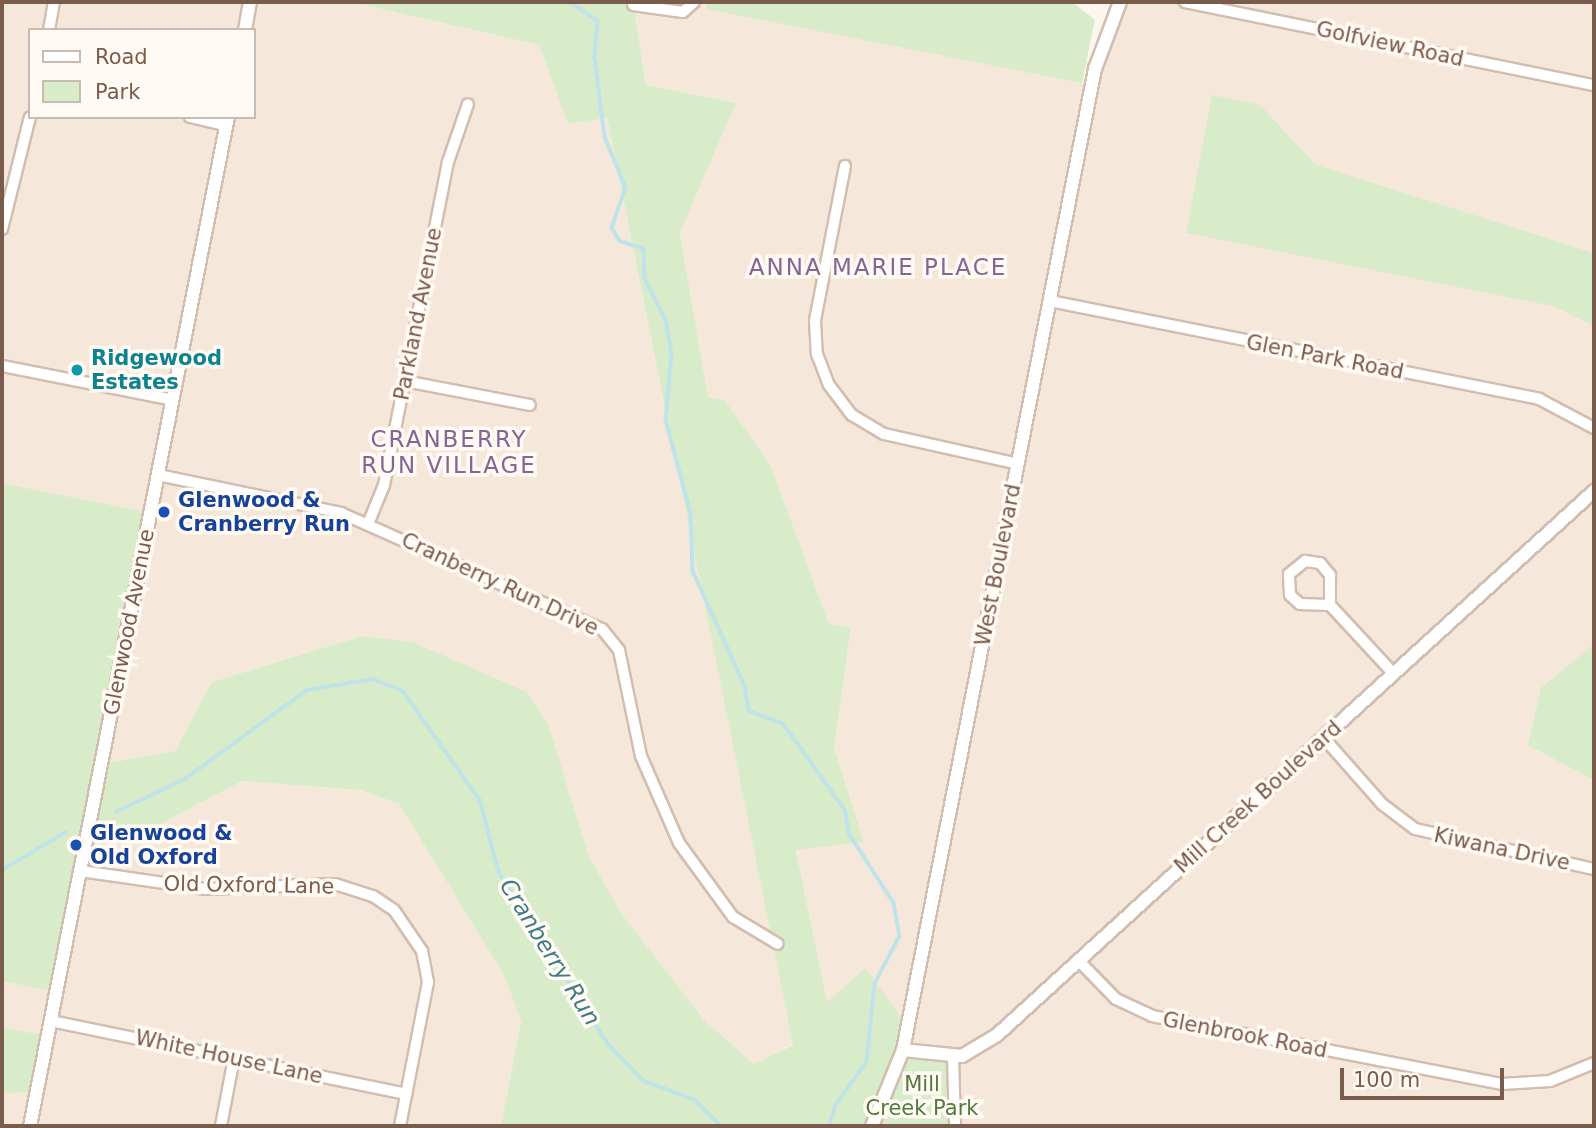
<!DOCTYPE html>
<html>
<head>
<meta charset="utf-8">
<style>
  body { margin:0 }
  #map { position:relative; width:1596px; height:1128px; overflow:hidden; background:#fdf6ec; font-family:"DejaVu Sans",sans-serif }
  div>[style] { position:absolute }
  .residential>* { inset:0; background:#f5e8da }
  .green>* { inset:0; background:#d8ecc9 }
  .stream>* { height:3.5px; margin:-1.75px; padding:0 1.75px; transform-origin:1.75px; border-radius:1.75px; background:#bfe3e8 }
  .roads { filter:drop-shadow(2px 0 #d1beb0) drop-shadow(-2px 0 #d1beb0) drop-shadow(0 2px #d1beb0) drop-shadow(0 -2px #d1beb0) }
  .minor>* { height:10px; margin:-5px; padding:0 5px; transform-origin:5px; border-radius:5px; background:#fff }
  .tertiary>* { height:12px; margin:-6px; padding:0 6px; transform-origin:6px; border-radius:6px; background:#fff }
  .dots>* { width:19px; height:19px; translate:-50% -50%; box-sizing:border-box; border:4px solid #fffaf3; border-radius:50% }
  span { translate:-50% -50%; white-space:nowrap; text-align:center; line-height:1.15; -webkit-text-stroke:7px #fffaf3; paint-order:stroke }
  .street-label { font-size:21px; color:#7a5c4d }
  .culture-label { font-size:21px; color:#0d838f; font-weight:700 }
  .left { translate:0 -50%; text-align:left }
  .transit-label { font-size:21px; color:#164399; font-weight:700 }
  .park-label { font-size:21px; color:#537a41 }
  .neighbourhood-label { font-size:23px; color:#846695; letter-spacing:2px }
  .water-label { font-size:23px; color:#437c86; font-style:italic }
  .frame { position:absolute; inset:0; border:4px solid #7a5c4d; pointer-events:none }
  .legend { position:absolute; left:28px; top:28px; width:228px; height:91px; box-sizing:border-box; background:#fffaf3; border:2px solid #cabbb1; margin:0; padding:9px 12px; list-style:none; font-size:21px; color:#7a5c4d }
  .legend li { display:flex; align-items:center; gap:14px; height:35px }
  .legend b { width:35px; border:2px solid #cabbb1 }
  .scale { position:absolute; left:1340px; top:1068px; width:164px; height:32px; box-sizing:border-box; border:4px solid #7a5c4d; border-top:0; padding-left:9px; font-size:21px; line-height:24px; white-space:nowrap; color:#7a5c4d; -webkit-text-stroke:5px #fffaf3; paint-order:stroke }
</style>
</head>
<body>
<div id="map">
  <div class="residential">
    <i style="clip-path:polygon(evenodd,2px 2px,351px 2px,539px 45px,568px 124px,607px 118px,793px 1044px,754px 1065px,706px 1022px,621px 913px,588px 854px,549px 726px,527px 692px,413px 642px,362px 636px,212px 682px,175px 751px,101px 764px,151px 513px,2px 483px,2px 2px,30px 30px,254px 30px,254px 117px,30px 117px,30px 30px)"></i>
    <i style="clip-path:polygon(633px 2px,694px 2px,1092px 84px,1120px 2px,1594px 2px,1594px 1126px,956px 1126px,903px 1050px,865px 968px,827px 1003px,796px 849px,864px 841px,834px 747px,851px 629px,829px 624px,771px 466px,725px 400px,708px 397px,680px 233px,736px 103px,646px 85px)"></i>
    <i style="clip-path:polygon(242px 781px,360px 790px,399px 804px,504px 975px,521px 1021px,501px 1126px,2px 1126px,2px 981px,57px 991px,87px 839px,145px 832px)"></i>
  </div>
  <div class="green">
    <i style="clip-path:polygon(351px 2px,633px 2px,646px 85px,736px 103px,680px 233px,708px 397px,725px 400px,771px 466px,829px 624px,851px 628px,834px 747px,864px 842px,796px 850px,827px 1002px,865px 968px,907px 1025px,903px 1049px,953px 1057px,956px 1126px,501px 1126px,521px 1021px,504px 975px,399px 804px,360px 790px,242px 781px,145px 832px,87px 839px,57px 992px,2px 981px,2px 483px,151px 513px,102px 764px,175px 751px,212px 682px,362px 636px,413px 642px,527px 692px,549px 726px,588px 854px,621px 913px,706px 1022px,754px 1064px,793px 1045px,607px 118px,568px 124px,539px 45px)"></i>
    <i style="clip-path:polygon(707px 2px,1072px 2px,1095px 20px,1082px 83px,706px 9px)"></i>
    <i style="clip-path:polygon(1212px 95px,1260px 105px,1316px 165px,1594px 253px,1594px 326px,1553px 306px,1186px 233px)"></i>
    <i style="clip-path:polygon(1594px 644px,1594px 780px,1528px 745px,1541px 688px)"></i>
    <i style="clip-path:polygon(2px 1028px,48px 1036px,37px 1092px,2px 1093px)"></i>
  </div>
  <div class="stream">
    <i style="left:570px;top:2px;width:34px;rotate:34deg"></i>
    <i style="left:598px;top:21px;width:37px;rotate:95deg"></i>
    <i style="left:595px;top:58px;width:80px;rotate:82.8deg"></i>
    <i style="left:605px;top:137px;width:55px;rotate:67.6deg"></i>
    <i style="left:626px;top:188px;width:42px;rotate:109.3deg"></i>
    <i style="left:612px;top:228px;width:15px;rotate:58deg"></i>
    <i style="left:620px;top:241px;width:25px;rotate:18deg"></i>
    <i style="left:644px;top:249px;width:30px;rotate:88deg"></i>
    <i style="left:645px;top:279px;width:46px;rotate:62.9deg"></i>
    <i style="left:666px;top:320px;width:34px;rotate:80deg"></i>
    <i style="left:672px;top:353px;width:67px;rotate:95.1deg"></i>
    <i style="left:666px;top:420px;width:97px;rotate:75.1deg"></i>
    <i style="left:691px;top:514px;width:57px;rotate:88deg"></i>
    <i style="left:693px;top:571px;width:126px;rotate:65.7deg"></i>
    <i style="left:745px;top:686px;width:25px;rotate:81deg"></i>
    <i style="left:749px;top:711px;width:35px;rotate:20deg"></i>
    <i style="left:782px;top:723px;width:14px;rotate:51deg"></i>
    <i style="left:791px;top:734px;width:93px;rotate:54.6deg"></i>
    <i style="left:845px;top:810px;width:25px;rotate:79deg"></i>
    <i style="left:850px;top:835px;width:81px;rotate:57.1deg"></i>
    <i style="left:894px;top:903px;width:34px;rotate:80deg"></i>
    <i style="left:900px;top:936px;width:54px;rotate:117.5deg"></i>
    <i style="left:875px;top:984px;width:78px;rotate:95.9deg"></i>
    <i style="left:867px;top:1062px;width:53px;rotate:125.8deg"></i>
    <i style="left:836px;top:1105px;width:22px;rotate:106deg"></i>
    <i style="left:116px;top:812px;width:76px;rotate:-25.6deg"></i>
    <i style="left:185px;top:779px;width:151px;rotate:-36.1deg"></i>
    <i style="left:307px;top:690px;width:66px;rotate:-9.6deg"></i>
    <i style="left:372px;top:679px;width:33px;rotate:21deg"></i>
    <i style="left:403px;top:691px;width:133px;rotate:54.8deg"></i>
    <i style="left:480px;top:800px;width:74px;rotate:75.2deg"></i>
    <i style="left:499px;top:872px;width:204px;rotate:57.6deg"></i>
    <i style="left:608px;top:1044px;width:52px;rotate:45.8deg"></i>
    <i style="left:644px;top:1081px;width:54px;rotate:20.4deg"></i>
    <i style="left:695px;top:1100px;width:37px;rotate:45deg"></i>
    <i style="left:2px;top:870px;width:74px;rotate:-30.7deg"></i>
  </div>
  <div class="roads">
    <div class="minor">
      <i style="left:1185px;top:2px;width:417px;rotate:11.5deg"></i>
      <i style="left:633px;top:5px;width:50px;rotate:8deg"></i>
      <i style="left:683px;top:12px;width:15px;rotate:-42deg"></i>
      <i style="left:49px;top:30px;width:28px;rotate:-80deg"></i>
      <i style="left:190px;top:117px;width:37px;rotate:13deg"></i>
      <i style="left:845px;top:166px;width:157px;rotate:101deg"></i>
      <i style="left:815px;top:320px;width:34px;rotate:87deg"></i>
      <i style="left:817px;top:354px;width:33px;rotate:69deg"></i>
      <i style="left:829px;top:385px;width:38px;rotate:53deg"></i>
      <i style="left:852px;top:415px;width:37px;rotate:31deg"></i>
      <i style="left:884px;top:434px;width:137px;rotate:12.6deg"></i>
      <i style="left:2px;top:229px;width:115px;rotate:-76deg"></i>
      <i style="left:1050px;top:301px;width:499px;rotate:11.3deg"></i>
      <i style="left:1539px;top:399px;width:62px;rotate:27.8deg"></i>
      <i style="left:2px;top:366px;width:174px;rotate:11.2deg"></i>
      <i style="left:405px;top:381px;width:127px;rotate:10.9deg"></i>
      <i style="left:158px;top:475px;width:187px;rotate:11.7deg"></i>
      <i style="left:341px;top:513px;width:286px;rotate:24deg"></i>
      <i style="left:602px;top:629px;width:27px;rotate:51deg"></i>
      <i style="left:619px;top:650px;width:108px;rotate:78.3deg"></i>
      <i style="left:641px;top:756px;width:95px;rotate:66.4deg"></i>
      <i style="left:679px;top:843px;width:92px;rotate:53.9deg"></i>
      <i style="left:733px;top:917px;width:52px;rotate:31deg"></i>
      <i style="left:368px;top:524px;width:42px;rotate:-67.7deg"></i>
      <i style="left:384px;top:485px;width:329px;rotate:-78.8deg"></i>
      <i style="left:448px;top:162px;width:61px;rotate:-71deg"></i>
      <i style="left:1305px;top:561px;width:15px;rotate:8deg"></i>
      <i style="left:1320px;top:563px;width:16px;rotate:50deg"></i>
      <i style="left:1330px;top:575px;width:30px;rotate:90deg"></i>
      <i style="left:1330px;top:605px;width:30px;rotate:-178deg"></i>
      <i style="left:1300px;top:604px;width:13px;rotate:-138deg"></i>
      <i style="left:1290px;top:595px;width:21px;rotate:-93deg"></i>
      <i style="left:1289px;top:574px;width:21px;rotate:-39deg"></i>
      <i style="left:1330px;top:605px;width:93px;rotate:47.2deg"></i>
      <i style="left:1323px;top:737px;width:89px;rotate:48.6deg"></i>
      <i style="left:1382px;top:804px;width:41px;rotate:37.1deg"></i>
      <i style="left:1415px;top:829px;width:183px;rotate:12.6deg"></i>
      <i style="left:81px;top:871px;width:126px;rotate:8.2deg"></i>
      <i style="left:206px;top:889px;width:129px;rotate:-2.2deg"></i>
      <i style="left:335px;top:884px;width:40px;rotate:18deg"></i>
      <i style="left:373px;top:896px;width:25px;rotate:34deg"></i>
      <i style="left:394px;top:910px;width:50px;rotate:55.7deg"></i>
      <i style="left:422px;top:951px;width:32px;rotate:79deg"></i>
      <i style="left:428px;top:982px;width:147px;rotate:101deg"></i>
      <i style="left:1079px;top:961px;width:53px;rotate:45.8deg"></i>
      <i style="left:1116px;top:999px;width:40px;rotate:25deg"></i>
      <i style="left:1152px;top:1016px;width:357px;rotate:11deg"></i>
      <i style="left:1502px;top:1084px;width:48px;rotate:-3.6deg"></i>
      <i style="left:1550px;top:1081px;width:48px;rotate:-22.2deg"></i>
      <i style="left:51px;top:1021px;width:363px;rotate:11.6deg"></i>
      <i style="left:953px;top:1057px;width:69px;rotate:88.3deg"></i>
      <i style="left:221px;top:1126px;width:69px;rotate:-79.2deg"></i>
    </div>
    <div class="tertiary">
      <i style="left:245px;top:30px;width:28px;rotate:-80deg"></i>
      <i style="left:903px;top:1050px;width:59px;rotate:5.8deg"></i>
      <i style="left:962px;top:1056px;width:41px;rotate:-31deg"></i>
      <i style="left:997px;top:1035px;width:808px;rotate:-42.34deg"></i>
      <i style="left:30px;top:1126px;width:1028px;rotate:-78.9deg"></i>
      <i style="left:872px;top:1126px;width:82px;rotate:-67.8deg"></i>
      <i style="left:903px;top:1050px;width:1000px;rotate:-78.93deg"></i>
      <i style="left:1095px;top:69px;width:72px;rotate:-69.5deg"></i>
    </div>
  </div>
  <div class="dots">
    <i style="left:77px;top:370px;background:#0f9aa8"></i>
    <i style="left:164px;top:512px;background:#1a4fb4"></i>
    <i style="left:76px;top:845px;background:#1a4fb4"></i>
  </div>
  <div class="street-label">
    <span style="left:1390px;top:44px;rotate:12deg">Golfview Road</span>
    <span style="left:418px;top:314px;rotate:-79deg">Parkland Avenue</span>
    <span style="left:1325px;top:357px;rotate:11deg">Glen Park Road</span>
    <span style="left:998px;top:565px;rotate:-79deg">West Boulevard</span>
    <span style="left:500px;top:584px;rotate:25deg">Cranberry Run Drive</span>
    <span style="left:129px;top:622px;rotate:-79deg">Glenwood Avenue</span>
    <span style="left:1258px;top:797px;rotate:-42deg">Mill Creek Boulevard</span>
    <span style="left:1502px;top:849px;rotate:12deg">Kiwana Drive</span>
    <span style="left:249px;top:885px;rotate:1deg">Old Oxford Lane</span>
    <span style="left:1245px;top:1035px;rotate:11deg">Glenbrook Road</span>
    <span style="left:229px;top:1057px;rotate:12deg">White House Lane</span>
  </div>
  <div class="culture-label">
    <span class="left" style="left:91px;top:370px">Ridgewood<br>Estates</span>
  </div>
  <div class="transit-label">
    <span class="left" style="left:178px;top:512px">Glenwood &amp;<br>Cranberry Run</span>
    <span class="left" style="left:90px;top:845px">Glenwood &amp;<br>Old Oxford</span>
  </div>
  <div class="park-label">
    <span style="left:922px;top:1096px">Mill<br>Creek Park</span>
  </div>
  <div class="neighbourhood-label">
    <span style="left:878px;top:267px">ANNA MARIE PLACE</span>
    <span style="left:449px;top:452px">CRANBERRY<br>RUN VILLAGE</span>
  </div>
  <div class="water-label">
    <span style="left:550px;top:952px;rotate:58deg">Cranberry Run</span>
  </div>
  <div class="frame"></div>
  <ul class="legend">
  <li><b style="height:9px;background:#fff"></b>Road</li>
  <li><b style="height:19px;background:#d8ecc9"></b>Park</li>
  </ul>
  <div class="scale">100 m</div>
</div>
</body>
</html>
